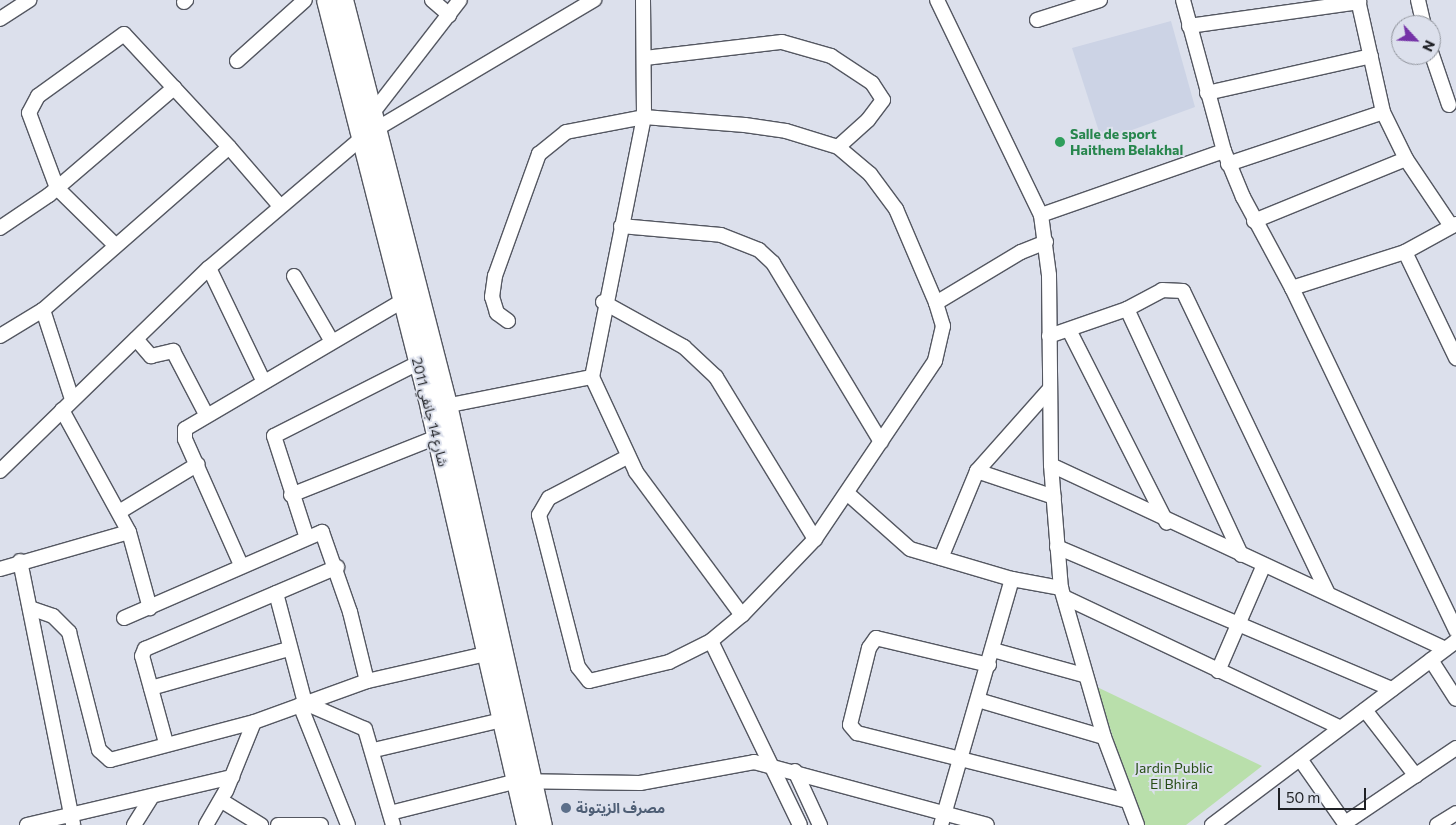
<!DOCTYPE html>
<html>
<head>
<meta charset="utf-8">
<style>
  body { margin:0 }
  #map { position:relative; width:1456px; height:825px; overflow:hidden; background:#dce0ec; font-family:Commissioner,"Noto Sans Arabic",sans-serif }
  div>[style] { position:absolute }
  .built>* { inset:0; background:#ccd3e5 }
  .green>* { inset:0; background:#b9dfab }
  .roads { filter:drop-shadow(1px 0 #545761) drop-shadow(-1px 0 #545761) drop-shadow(0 1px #545761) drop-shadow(0 -1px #545761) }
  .minor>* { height:14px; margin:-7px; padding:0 7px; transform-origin:7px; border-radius:7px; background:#fff }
  .secondary>* { height:20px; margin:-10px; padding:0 10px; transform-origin:10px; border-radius:10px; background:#fff }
  .dots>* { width:14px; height:14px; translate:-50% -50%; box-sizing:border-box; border:2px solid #dce0ec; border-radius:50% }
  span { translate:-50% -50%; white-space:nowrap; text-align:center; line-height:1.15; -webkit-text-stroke:4px #dce0ec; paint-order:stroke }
  .leisure-label { font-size:14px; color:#27864d; font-weight:700 }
  .left { translate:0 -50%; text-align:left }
  .street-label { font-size:14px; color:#1f2125 }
  .park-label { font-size:14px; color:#274d15 }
  .service-label { font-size:14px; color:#4e5e75; font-weight:700 }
  .north { position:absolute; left:1391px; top:15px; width:50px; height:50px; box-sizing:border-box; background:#dce0ec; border:1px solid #90949c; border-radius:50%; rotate:115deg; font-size:14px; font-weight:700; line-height:20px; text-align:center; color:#1f2125 }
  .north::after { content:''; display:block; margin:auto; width:18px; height:22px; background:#7533a7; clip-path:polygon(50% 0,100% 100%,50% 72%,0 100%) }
  .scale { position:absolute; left:1278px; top:788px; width:88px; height:22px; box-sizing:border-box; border:2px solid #1f2125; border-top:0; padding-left:6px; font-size:15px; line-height:18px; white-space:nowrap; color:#1f2125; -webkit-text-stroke:4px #dce0ec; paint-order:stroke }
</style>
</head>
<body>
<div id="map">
  <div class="built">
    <i style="clip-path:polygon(1171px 21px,1195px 107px,1102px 141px,1072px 48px)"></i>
  </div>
  <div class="green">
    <i style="clip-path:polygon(1097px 687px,1262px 766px,1186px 825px,1141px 825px)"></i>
  </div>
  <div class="roads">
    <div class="minor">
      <i style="left:432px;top:0;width:23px;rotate:41deg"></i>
      <i style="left:643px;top:0;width:117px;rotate:89.5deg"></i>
      <i style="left:644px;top:117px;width:265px;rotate:101.3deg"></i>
      <i style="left:592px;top:377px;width:105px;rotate:65.1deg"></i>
      <i style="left:636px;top:472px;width:178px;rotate:53.5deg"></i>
      <i style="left:937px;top:0;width:239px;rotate:64.2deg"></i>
      <i style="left:1041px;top:215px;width:61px;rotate:82.4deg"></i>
      <i style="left:1049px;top:275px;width:190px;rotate:89.4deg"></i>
      <i style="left:1051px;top:465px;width:123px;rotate:85.4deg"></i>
      <i style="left:1061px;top:588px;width:155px;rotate:73.9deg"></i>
      <i style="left:1104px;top:737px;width:94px;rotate:69.4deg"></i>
      <i style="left:1183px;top:0;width:156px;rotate:74.8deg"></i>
      <i style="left:1224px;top:151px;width:50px;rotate:67.6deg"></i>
      <i style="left:1243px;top:197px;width:103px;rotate:61.7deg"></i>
      <i style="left:1292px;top:288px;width:380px;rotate:64.4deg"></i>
      <i style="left:1358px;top:0;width:115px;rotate:77.4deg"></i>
      <i style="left:1383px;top:112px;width:52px;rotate:63.9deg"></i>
      <i style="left:1406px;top:159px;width:81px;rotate:56.1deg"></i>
      <i style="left:1418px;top:0;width:26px;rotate:77deg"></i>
      <i style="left:184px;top:2px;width:3px;rotate:-45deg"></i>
      <i style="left:0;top:19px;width:35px;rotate:-33deg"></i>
      <i style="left:1037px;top:20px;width:66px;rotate:-17.6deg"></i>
      <i style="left:1189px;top:26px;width:172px;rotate:-8deg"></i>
      <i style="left:1431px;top:52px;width:56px;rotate:71.2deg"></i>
      <i style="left:645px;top:58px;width:138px;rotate:-6.7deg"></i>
      <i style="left:782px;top:42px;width:51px;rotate:15.9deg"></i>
      <i style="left:831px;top:56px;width:49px;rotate:33.4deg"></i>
      <i style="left:872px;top:83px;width:20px;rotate:57deg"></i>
      <i style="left:883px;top:100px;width:25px;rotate:127deg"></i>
      <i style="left:868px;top:120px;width:40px;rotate:138deg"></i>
      <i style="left:237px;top:61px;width:91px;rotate:-41.9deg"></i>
      <i style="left:1207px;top:93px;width:168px;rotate:-12.7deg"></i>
      <i style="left:371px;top:115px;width:145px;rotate:-52.3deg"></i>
      <i style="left:229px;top:147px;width:77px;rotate:49.2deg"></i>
      <i style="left:1228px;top:164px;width:163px;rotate:-18.5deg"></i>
      <i style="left:1041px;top:215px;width:194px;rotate:-19.3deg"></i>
      <i style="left:1254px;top:221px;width:164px;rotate:-22.2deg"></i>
      <i style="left:621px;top:226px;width:100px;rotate:5.1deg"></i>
      <i style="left:721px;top:235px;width:41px;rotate:21.5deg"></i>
      <i style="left:759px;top:250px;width:19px;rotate:43deg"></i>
      <i style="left:773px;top:263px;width:209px;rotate:58.9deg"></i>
      <i style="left:0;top:228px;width:59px;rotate:-34deg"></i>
      <i style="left:49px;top:195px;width:165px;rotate:-40.6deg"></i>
      <i style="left:1405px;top:252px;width:118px;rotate:64.3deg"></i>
      <i style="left:209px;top:268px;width:124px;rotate:64.3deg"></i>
      <i style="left:294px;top:276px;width:74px;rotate:60deg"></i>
      <i style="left:1292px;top:288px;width:119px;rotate:-17.7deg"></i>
      <i style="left:1405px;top:252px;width:58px;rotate:-28.8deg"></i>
      <i style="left:603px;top:302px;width:93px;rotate:29.1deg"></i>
      <i style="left:684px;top:347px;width:44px;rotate:43.2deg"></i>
      <i style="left:716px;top:377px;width:190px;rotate:58.6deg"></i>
      <i style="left:936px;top:303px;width:99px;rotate:-31deg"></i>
      <i style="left:1021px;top:252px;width:27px;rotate:-22deg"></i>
      <i style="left:1127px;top:309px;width:271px;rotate:65.1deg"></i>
      <i style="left:43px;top:310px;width:94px;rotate:72deg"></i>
      <i style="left:508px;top:321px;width:14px;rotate:-144deg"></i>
      <i style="left:497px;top:313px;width:17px;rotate:-107deg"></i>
      <i style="left:492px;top:297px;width:21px;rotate:-82deg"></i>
      <i style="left:495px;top:276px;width:130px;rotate:-70.2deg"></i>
      <i style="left:539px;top:154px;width:35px;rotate:-39deg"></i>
      <i style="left:566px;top:132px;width:79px;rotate:-10.9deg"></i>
      <i style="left:644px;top:117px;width:101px;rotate:4.5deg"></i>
      <i style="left:745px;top:125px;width:41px;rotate:8.3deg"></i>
      <i style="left:786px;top:131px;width:54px;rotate:17.1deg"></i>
      <i style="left:838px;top:147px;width:42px;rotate:40.2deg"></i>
      <i style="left:870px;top:174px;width:44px;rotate:53.4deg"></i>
      <i style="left:896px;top:209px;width:102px;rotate:66.9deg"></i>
      <i style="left:936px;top:303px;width:24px;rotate:73deg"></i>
      <i style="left:943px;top:326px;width:36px;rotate:103deg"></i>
      <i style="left:935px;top:361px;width:215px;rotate:124deg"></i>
      <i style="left:815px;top:539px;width:105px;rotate:133.8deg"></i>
      <i style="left:742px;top:615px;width:40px;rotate:140deg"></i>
      <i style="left:711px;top:641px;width:47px;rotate:153.4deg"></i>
      <i style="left:669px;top:662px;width:82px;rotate:166.6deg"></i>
      <i style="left:589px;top:681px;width:18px;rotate:-128deg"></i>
      <i style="left:578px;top:667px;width:157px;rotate:-104.4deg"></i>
      <i style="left:539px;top:515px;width:20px;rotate:-60deg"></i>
      <i style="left:549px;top:498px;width:88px;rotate:-27.7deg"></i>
      <i style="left:1069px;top:330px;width:216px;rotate:63.1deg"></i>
      <i style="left:0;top:336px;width:50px;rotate:-31.2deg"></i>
      <i style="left:43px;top:310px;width:247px;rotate:-41.2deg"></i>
      <i style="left:229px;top:147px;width:154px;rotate:-132.9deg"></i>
      <i style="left:124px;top:34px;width:106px;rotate:144.2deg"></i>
      <i style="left:38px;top:96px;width:19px;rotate:118deg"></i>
      <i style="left:29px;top:113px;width:80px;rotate:69.5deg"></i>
      <i style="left:57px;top:188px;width:80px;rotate:44.5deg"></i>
      <i style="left:1049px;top:336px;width:83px;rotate:-19.1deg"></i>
      <i style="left:1127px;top:309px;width:40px;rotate:-28deg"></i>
      <i style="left:1162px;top:290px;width:21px;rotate:3deg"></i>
      <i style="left:1183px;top:291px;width:334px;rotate:64.4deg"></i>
      <i style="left:136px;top:339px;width:23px;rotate:49deg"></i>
      <i style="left:151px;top:356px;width:23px;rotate:-13deg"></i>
      <i style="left:173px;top:351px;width:71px;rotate:62.4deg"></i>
      <i style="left:440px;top:407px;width:155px;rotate:-11.2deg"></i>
      <i style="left:62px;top:410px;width:139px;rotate:61.2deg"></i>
      <i style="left:129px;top:532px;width:79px;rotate:74.6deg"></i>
      <i style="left:1051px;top:465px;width:435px;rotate:25deg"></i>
      <i style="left:0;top:471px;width:291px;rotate:-44.2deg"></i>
      <i style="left:209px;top:268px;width:202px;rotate:-40.4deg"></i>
      <i style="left:363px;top:137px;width:269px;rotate:-30.7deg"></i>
      <i style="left:977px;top:471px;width:81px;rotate:18.7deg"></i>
      <i style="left:847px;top:493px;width:84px;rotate:41.6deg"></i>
      <i style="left:910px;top:549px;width:106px;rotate:16.4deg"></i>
      <i style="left:1012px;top:579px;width:50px;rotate:10.4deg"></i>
      <i style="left:291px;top:495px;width:157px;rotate:-21.7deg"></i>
      <i style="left:119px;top:512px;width:92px;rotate:-31.3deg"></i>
      <i style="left:306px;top:535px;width:104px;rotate:-107.9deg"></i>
      <i style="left:274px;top:436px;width:161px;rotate:-26.9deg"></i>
      <i style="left:1057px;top:547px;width:364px;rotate:23deg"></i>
      <i style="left:941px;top:558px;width:94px;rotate:-67.5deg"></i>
      <i style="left:977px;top:471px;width:108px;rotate:-48.4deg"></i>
      <i style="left:20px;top:561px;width:269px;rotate:78.6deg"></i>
      <i style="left:241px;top:565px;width:138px;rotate:-114deg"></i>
      <i style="left:185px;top:439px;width:10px;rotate:-90deg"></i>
      <i style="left:185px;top:429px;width:252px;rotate:-30.5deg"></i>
      <i style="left:0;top:569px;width:134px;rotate:-16deg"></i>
      <i style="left:276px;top:593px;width:114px;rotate:75.2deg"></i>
      <i style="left:305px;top:703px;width:65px;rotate:23.4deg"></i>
      <i style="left:365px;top:729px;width:100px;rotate:73.7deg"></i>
      <i style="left:1064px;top:597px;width:306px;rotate:25.3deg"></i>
      <i style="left:30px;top:608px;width:24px;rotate:19deg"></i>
      <i style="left:53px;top:616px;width:23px;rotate:45deg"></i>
      <i style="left:69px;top:632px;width:122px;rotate:75.7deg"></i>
      <i style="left:99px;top:750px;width:15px;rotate:42deg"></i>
      <i style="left:110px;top:760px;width:149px;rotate:-14.8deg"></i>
      <i style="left:254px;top:722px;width:120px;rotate:-19.9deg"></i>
      <i style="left:367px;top:681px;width:131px;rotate:-12.8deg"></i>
      <i style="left:124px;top:618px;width:216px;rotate:-23.5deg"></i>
      <i style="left:322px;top:532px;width:85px;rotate:70.7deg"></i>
      <i style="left:350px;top:612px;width:71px;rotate:76.2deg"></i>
      <i style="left:711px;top:641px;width:204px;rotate:64.2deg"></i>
      <i style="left:993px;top:650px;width:94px;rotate:15.4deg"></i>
      <i style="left:1431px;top:660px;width:46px;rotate:57.3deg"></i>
      <i style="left:989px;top:665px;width:116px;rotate:-166.6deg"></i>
      <i style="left:876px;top:638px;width:12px;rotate:125deg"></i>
      <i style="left:869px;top:648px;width:79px;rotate:103.9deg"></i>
      <i style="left:850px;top:725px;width:11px;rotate:49deg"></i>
      <i style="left:857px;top:733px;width:278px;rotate:14.1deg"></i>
      <i style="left:1218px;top:671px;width:113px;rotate:-66.6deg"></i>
      <i style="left:151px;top:688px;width:143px;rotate:-15.8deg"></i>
      <i style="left:978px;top:700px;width:131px;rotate:16.4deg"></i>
      <i style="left:300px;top:705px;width:129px;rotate:68.2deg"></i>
      <i style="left:1365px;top:710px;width:83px;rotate:52.3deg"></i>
      <i style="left:166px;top:743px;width:90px;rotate:-105.4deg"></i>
      <i style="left:142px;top:656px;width:8px;rotate:-67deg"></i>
      <i style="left:145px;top:649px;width:209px;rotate:-23.1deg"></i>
      <i style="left:374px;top:750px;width:131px;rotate:-13.2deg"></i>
      <i style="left:1300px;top:759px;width:80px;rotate:55.1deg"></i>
      <i style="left:795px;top:771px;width:60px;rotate:65.2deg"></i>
      <i style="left:222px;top:801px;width:46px;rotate:31.6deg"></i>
      <i style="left:390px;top:813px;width:131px;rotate:-14.1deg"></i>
      <i style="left:517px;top:781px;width:123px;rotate:0.9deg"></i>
      <i style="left:640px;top:783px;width:116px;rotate:-10.4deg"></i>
      <i style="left:754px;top:762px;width:241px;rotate:15.1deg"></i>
      <i style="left:1345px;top:823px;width:134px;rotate:-34deg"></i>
      <i style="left:27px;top:825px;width:211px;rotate:-13.2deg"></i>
      <i style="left:134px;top:825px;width:34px;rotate:-58deg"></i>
      <i style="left:206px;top:825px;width:39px;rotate:-60deg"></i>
      <i style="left:226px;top:791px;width:74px;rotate:-67.9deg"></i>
      <i style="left:278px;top:825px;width:43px"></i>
      <i style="left:941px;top:825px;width:256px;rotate:-73.9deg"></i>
      <i style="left:1212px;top:825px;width:306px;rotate:-37deg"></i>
      <i style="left:1437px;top:825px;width:22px;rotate:-32deg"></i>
    </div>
    <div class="secondary">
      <i style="left:327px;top:0;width:422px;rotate:75.7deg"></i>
      <i style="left:431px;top:409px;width:427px;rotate:77deg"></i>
      <i style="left:343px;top:0;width:418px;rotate:75.6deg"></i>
      <i style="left:447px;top:405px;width:431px;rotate:77.3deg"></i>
    </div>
  </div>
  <div class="dots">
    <i style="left:1060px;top:142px;background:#2e9e5b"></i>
    <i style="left:566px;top:808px;background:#5c6f8a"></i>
  </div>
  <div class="leisure-label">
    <span class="left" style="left:1070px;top:142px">Salle de sport<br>Haithem Belakhal</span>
  </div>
  <div class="street-label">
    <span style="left:430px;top:412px;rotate:76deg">شارع 14 جانفي 2011</span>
  </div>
  <div class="park-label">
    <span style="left:1174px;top:776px">Jardin Public<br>El Bhira</span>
  </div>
  <div class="service-label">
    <span class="left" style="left:576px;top:808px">مصرف الزيتونة</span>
  </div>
  <div class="north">N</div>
  <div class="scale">50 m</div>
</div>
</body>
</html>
